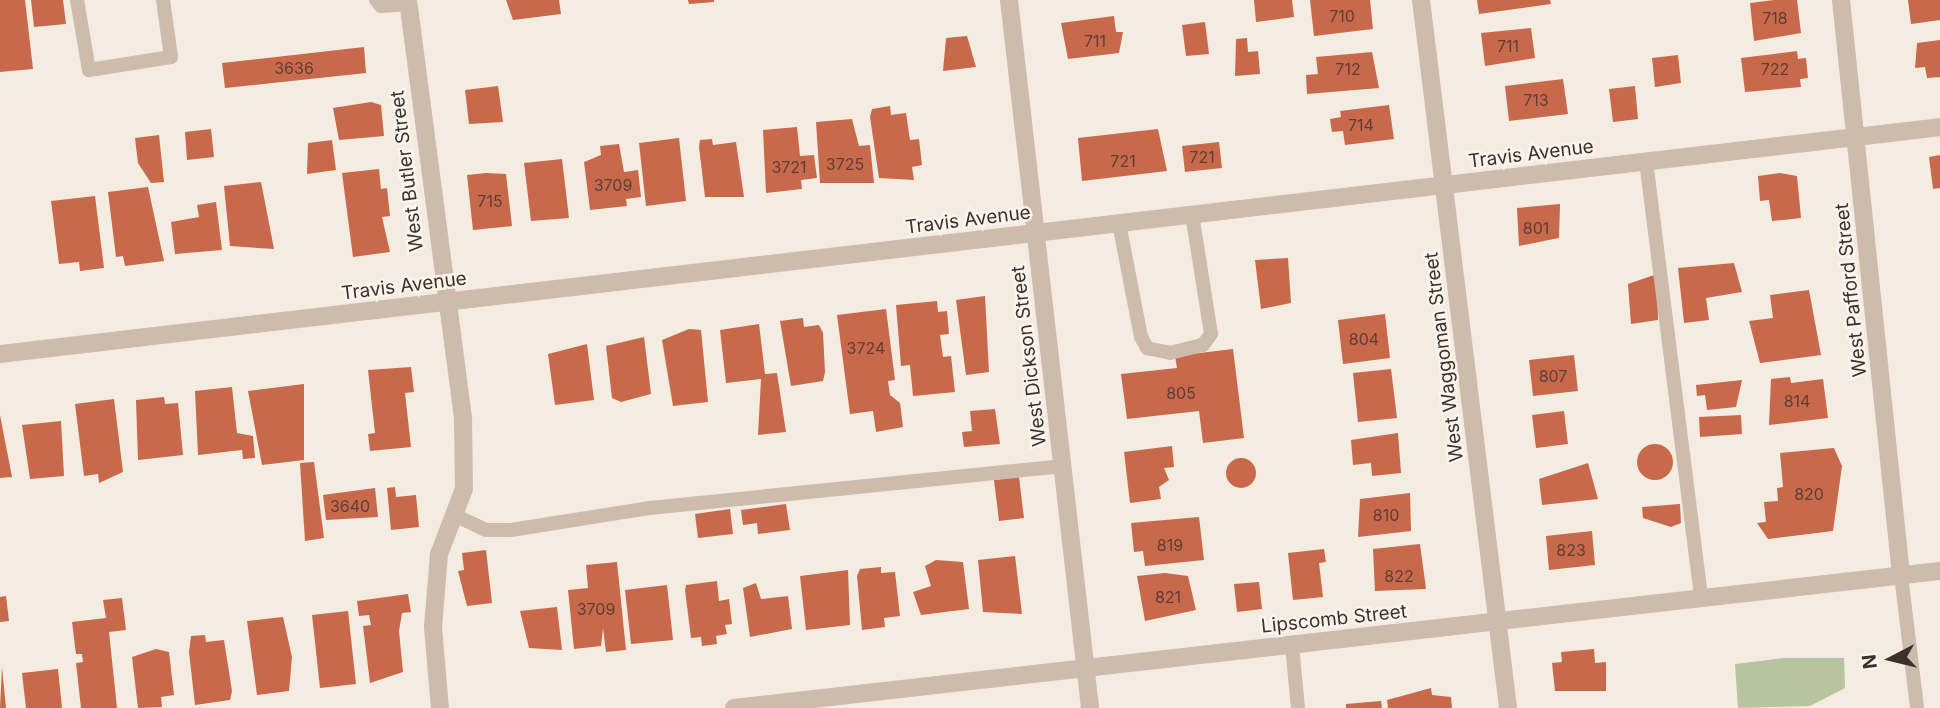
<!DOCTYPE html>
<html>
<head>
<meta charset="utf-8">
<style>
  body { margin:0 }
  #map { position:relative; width:1940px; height:708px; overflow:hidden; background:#f4ebe1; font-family:Inter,sans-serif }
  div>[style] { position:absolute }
  .green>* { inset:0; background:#b8c4a0 }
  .building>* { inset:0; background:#c8694b }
  .round { border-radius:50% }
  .service>* { height:14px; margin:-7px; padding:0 7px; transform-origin:7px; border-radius:7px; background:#cdbbac }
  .minor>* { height:18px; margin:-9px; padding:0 9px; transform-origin:9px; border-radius:9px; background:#cdbbac }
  span { translate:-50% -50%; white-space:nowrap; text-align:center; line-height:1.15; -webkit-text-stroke:5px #fbf5ee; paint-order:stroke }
  .number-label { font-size:16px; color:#5e3e33 }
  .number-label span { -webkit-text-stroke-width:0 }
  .street-label { font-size:19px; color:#3b302b }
  .north { position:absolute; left:1856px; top:624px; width:70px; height:70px; -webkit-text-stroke:5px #fbf5ee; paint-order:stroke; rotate:263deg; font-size:19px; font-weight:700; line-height:28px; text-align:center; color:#3b302b }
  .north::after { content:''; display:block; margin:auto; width:24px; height:32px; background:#3b302b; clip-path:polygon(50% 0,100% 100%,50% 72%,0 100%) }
</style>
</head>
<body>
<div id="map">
  <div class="green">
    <i style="clip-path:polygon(1784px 658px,1844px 658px,1845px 688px,1810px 706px,1738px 708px,1735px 664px)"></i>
  </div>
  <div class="building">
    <i style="clip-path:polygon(0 0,25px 0,33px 69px,0 72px)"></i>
    <i style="clip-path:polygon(31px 0,63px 0,66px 24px,34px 27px)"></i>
    <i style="clip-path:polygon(506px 0,559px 0,561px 14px,513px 20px)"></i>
    <i style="clip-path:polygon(688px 0,714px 0,714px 2px,689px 4px)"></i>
    <i style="clip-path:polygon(1254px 0,1292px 0,1294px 17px,1256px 22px)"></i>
    <i style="clip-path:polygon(1310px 0,1370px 0,1373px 29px,1314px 36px)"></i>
    <i style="clip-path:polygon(1477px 0,1550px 0,1551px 4px,1479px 14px)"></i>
    <i style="clip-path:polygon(1774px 0,1797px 0,1801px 33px,1754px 41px,1750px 3px)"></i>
    <i style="clip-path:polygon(1908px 0,1940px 0,1940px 20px,1911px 24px)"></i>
    <i style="clip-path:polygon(1114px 16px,1116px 32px,1123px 32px,1119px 53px,1068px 59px,1061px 23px)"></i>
    <i style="clip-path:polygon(1205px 22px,1209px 54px,1186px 56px,1182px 25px)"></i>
    <i style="clip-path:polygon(1531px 28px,1535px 58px,1485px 66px,1481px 33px)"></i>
    <i style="clip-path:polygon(967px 36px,976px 67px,943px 71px,946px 38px)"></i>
    <i style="clip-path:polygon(1247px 38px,1248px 52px,1258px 51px,1260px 74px,1235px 76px,1236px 39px)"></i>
    <i style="clip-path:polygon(1940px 40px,1940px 77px,1927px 78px,1925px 67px,1915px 68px,1917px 43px)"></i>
    <i style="clip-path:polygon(364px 47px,366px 73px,225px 88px,222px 63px)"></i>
    <i style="clip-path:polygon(1797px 51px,1798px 59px,1806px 58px,1808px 78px,1800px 79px,1801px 87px,1745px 92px,1741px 58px)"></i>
    <i style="clip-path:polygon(1372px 52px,1379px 88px,1307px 94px,1306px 75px,1318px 74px,1316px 57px)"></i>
    <i style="clip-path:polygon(1678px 55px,1681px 83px,1655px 87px,1652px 58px)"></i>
    <i style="clip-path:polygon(1563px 79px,1568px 114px,1509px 121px,1505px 86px)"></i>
    <i style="clip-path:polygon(498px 86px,503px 122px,469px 124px,465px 90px)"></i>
    <i style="clip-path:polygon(1635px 86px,1638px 119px,1613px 122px,1609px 89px)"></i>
    <i style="clip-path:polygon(371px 102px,381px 105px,384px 136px,339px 140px,333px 108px)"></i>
    <i style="clip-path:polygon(1389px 105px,1394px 139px,1345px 145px,1343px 131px,1332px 132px,1330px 119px,1341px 117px,1340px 111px)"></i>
    <i style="clip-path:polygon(890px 106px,891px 115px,906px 113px,910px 140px,919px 139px,922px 165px,912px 167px,914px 180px,879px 178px,870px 117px,872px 109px)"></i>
    <i style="clip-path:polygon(852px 119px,859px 146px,870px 145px,874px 183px,820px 183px,816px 122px)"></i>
    <i style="clip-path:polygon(797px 127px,800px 156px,814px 155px,817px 178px,801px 180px,802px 189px,766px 193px,763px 130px)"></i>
    <i style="clip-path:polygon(211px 129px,214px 157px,187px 160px,185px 132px)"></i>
    <i style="clip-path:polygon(1158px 129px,1167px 171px,1082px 181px,1078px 138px)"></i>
    <i style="clip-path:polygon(159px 135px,164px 182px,151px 183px,138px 163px,135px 138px)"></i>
    <i style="clip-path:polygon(679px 138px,686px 201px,646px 206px,639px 143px)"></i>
    <i style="clip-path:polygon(712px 139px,713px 145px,736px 142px,744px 197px,705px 197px,699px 147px,700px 140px)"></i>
    <i style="clip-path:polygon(332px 140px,336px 170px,307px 174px,308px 143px)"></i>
    <i style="clip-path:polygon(1219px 142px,1222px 168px,1185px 172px,1182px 146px)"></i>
    <i style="clip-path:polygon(619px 144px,624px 172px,638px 170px,641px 197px,626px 199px,627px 206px,590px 210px,584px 162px,601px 155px,600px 146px)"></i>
    <i style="clip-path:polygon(1940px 155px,1940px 188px,1933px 189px,1929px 157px)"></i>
    <i style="clip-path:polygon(562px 159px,569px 218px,531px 221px,524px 163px)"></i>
    <i style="clip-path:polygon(379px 169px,381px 189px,387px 188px,390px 216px,382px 217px,390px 252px,353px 257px,342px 173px)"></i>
    <i style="clip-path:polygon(486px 173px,506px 174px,512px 226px,473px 230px,467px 175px)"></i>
    <i style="clip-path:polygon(1780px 173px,1797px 176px,1801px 218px,1772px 221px,1769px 200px,1760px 201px,1758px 176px)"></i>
    <i style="clip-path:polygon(261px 182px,274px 249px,230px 246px,224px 186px)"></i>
    <i style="clip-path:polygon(148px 187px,164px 261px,125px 266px,123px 256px,116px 257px,108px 192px)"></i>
    <i style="clip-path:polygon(95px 196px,104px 268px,80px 271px,79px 262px,59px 264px,51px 201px)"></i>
    <i style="clip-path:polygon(216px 202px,222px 250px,175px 254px,171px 222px,199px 217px,197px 205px)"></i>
    <i style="clip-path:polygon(1560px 204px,1559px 238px,1519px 246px,1517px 208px)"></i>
    <i style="clip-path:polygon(1288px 258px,1291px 303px,1261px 309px,1255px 260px)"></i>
    <i style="clip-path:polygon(1734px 263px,1742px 292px,1706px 298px,1709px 320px,1684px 323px,1678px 268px)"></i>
    <i style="clip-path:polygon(1657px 274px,1658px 320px,1631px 324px,1628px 284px)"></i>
    <i style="clip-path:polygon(1809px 290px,1821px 355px,1760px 363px,1749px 321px,1773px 318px,1770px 295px)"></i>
    <i style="clip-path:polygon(985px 296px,989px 372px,966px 375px,956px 300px)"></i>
    <i style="clip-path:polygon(937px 301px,938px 312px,947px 311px,949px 334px,940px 335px,943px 357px,951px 356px,955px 392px,913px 396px,910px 365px,901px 366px,896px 305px)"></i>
    <i style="clip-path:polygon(886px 309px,895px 380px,888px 381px,890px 395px,900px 403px,903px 427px,876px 432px,873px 411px,850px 414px,837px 315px)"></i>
    <i style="clip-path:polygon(1385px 314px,1390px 358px,1343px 364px,1338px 320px)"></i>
    <i style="clip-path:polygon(803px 318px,804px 327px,819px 325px,823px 333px,825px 372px,823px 381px,791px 386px,780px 321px)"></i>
    <i style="clip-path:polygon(759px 324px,765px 374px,777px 373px,786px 432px,758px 435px,761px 379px,726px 383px,720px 330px)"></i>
    <i style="clip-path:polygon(689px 329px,701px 330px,708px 402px,673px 406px,662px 340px)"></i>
    <i style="clip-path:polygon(644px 337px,651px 394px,621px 402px,612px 398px,606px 346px)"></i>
    <i style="clip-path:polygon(587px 344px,594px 400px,555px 405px,548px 354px)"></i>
    <i style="clip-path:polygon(1233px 349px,1244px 438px,1203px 443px,1199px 411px,1127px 419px,1121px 374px,1177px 368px,1175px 356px)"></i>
    <i style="clip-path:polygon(1574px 355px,1578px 391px,1533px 396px,1529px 360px)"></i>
    <i style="clip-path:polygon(411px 367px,414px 392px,405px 393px,411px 447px,370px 451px,368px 434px,375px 433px,368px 370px)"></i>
    <i style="clip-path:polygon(1391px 369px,1397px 418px,1358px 422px,1353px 373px)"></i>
    <i style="clip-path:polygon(1790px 377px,1791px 383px,1823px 379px,1828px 418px,1769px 425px,1771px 379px)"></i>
    <i style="clip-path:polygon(1742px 380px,1736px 407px,1707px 410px,1705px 395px,1697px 396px,1696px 385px)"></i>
    <i style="clip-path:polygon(304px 384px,304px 460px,262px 465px,248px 391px)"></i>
    <i style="clip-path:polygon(232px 387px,237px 433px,253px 436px,255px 458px,243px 459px,242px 450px,198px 455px,195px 391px)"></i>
    <i style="clip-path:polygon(164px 397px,165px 404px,178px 403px,183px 455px,138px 460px,136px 400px)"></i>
    <i style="clip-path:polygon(114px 399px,123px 472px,99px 483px,98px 474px,84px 476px,75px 404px)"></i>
    <i style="clip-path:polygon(995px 409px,1000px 444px,964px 447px,962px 432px,972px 431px,970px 411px)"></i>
    <i style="clip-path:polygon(1564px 411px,1568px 444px,1536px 448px,1532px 415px)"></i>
    <i style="clip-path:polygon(0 415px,12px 477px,0 478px)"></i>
    <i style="clip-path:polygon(1741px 415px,1742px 434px,1700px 437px,1699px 417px)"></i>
    <i style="clip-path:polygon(61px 421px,64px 476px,30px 479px,22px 425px)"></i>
    <i style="clip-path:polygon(1398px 433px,1401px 473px,1372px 476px,1371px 463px,1353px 465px,1351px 440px)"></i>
    <i class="round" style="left:1637px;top:444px;width:36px;height:36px"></i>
    <i style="clip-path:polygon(1172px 446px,1174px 467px,1164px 468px,1169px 480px,1159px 487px,1161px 499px,1130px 503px,1124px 452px)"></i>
    <i style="clip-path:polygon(1834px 448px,1842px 466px,1833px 531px,1768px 539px,1757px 523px,1766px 522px,1764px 502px,1778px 501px,1777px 488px,1783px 487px,1780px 453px)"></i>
    <i class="round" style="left:1226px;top:458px;width:30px;height:30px"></i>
    <i style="clip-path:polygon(314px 462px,324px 538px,305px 541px,300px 463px)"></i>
    <i style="clip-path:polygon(1588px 463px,1598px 499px,1542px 505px,1539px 479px)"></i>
    <i style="clip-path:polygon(1019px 477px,1024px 518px,999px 521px,994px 480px)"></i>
    <i style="clip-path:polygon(395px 487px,396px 497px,416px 495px,419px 527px,391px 530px,387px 488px)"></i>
    <i style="clip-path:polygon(375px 488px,378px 517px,326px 520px,323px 495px)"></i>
    <i style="clip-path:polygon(1410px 493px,1411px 531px,1358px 537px,1360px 499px)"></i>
    <i style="clip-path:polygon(786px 504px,790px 530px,758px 534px,757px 523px,743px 525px,741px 510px)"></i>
    <i style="clip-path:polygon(1680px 504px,1681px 523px,1671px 527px,1643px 518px,1642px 507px)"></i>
    <i style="clip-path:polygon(730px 509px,733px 534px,698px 538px,695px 514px)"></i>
    <i style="clip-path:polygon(1199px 517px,1204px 560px,1145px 566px,1143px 551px,1134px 552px,1131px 523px)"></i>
    <i style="clip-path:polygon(1592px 531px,1595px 565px,1549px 570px,1546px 536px)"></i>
    <i style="clip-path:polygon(1420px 544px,1426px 589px,1375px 591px,1373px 549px)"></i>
    <i style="clip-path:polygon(1324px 549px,1326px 562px,1319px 563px,1323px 597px,1293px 600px,1288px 553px)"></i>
    <i style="clip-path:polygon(486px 550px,492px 603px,467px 606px,458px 571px,464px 570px,462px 553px)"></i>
    <i style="clip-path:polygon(1015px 556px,1022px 614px,983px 612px,978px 560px)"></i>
    <i style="clip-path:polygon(936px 560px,963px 562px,969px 609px,921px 615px,913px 592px,931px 586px,925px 566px)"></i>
    <i style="clip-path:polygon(617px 562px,626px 650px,606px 652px,603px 628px,601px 646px,574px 649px,568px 590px,588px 588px,586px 565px)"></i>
    <i style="clip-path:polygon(881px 567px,881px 573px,895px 572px,900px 616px,884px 618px,885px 627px,862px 630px,857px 576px,860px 569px)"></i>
    <i style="clip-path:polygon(848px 570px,850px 625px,806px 630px,800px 576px)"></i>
    <i style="clip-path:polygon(1165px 573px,1188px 576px,1196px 610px,1145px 621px,1137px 576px)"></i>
    <i style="clip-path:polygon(717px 581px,719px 601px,729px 599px,732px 624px,725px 625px,727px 634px,716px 636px,717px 644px,702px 646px,701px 637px,691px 638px,685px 590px,686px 585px)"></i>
    <i style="clip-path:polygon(1259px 582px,1262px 609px,1237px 612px,1234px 584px)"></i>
    <i style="clip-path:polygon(756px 583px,761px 599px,788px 596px,792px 629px,750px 637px,743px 588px)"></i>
    <i style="clip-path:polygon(667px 585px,673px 640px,631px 644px,625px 590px)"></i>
    <i style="clip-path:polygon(408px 594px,411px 612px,402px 613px,399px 631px,403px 672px,370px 683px,363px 626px,371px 625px,369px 615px,359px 616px,357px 601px)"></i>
    <i style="clip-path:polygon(6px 596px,9px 621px,0 622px,0 597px)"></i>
    <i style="clip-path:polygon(122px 598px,126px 630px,109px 632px,117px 708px,81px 708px,76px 663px,83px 662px,82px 654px,76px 654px,72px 622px,106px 618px,103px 600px)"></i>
    <i style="clip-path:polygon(557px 607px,562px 650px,529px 648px,520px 611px)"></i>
    <i style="clip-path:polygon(348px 611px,356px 684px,320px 688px,312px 615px)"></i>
    <i style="clip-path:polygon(283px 617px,292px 657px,289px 691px,257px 695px,247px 621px)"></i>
    <i style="clip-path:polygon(205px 635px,206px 642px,224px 640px,232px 691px,230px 700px,195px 705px,189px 652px,191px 636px)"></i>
    <i style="clip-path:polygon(156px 649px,169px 652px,174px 695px,161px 697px,162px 707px,138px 708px,132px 657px)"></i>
    <i style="clip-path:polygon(1594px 649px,1595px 663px,1606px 662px,1606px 691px,1555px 691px,1552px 663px,1562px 662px,1561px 652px)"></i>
    <i style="clip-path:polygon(2px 667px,6px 708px,0 708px)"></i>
    <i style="clip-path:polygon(58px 669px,62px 708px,26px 708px,22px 673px)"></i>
    <i style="clip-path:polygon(1431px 688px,1432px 695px,1451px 697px,1452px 708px,1388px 708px,1387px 700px)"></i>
    <i style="clip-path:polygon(1381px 701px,1382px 708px,1346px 708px,1346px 704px)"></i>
  </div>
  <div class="service">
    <i style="left:77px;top:0;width:71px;rotate:80.3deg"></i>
    <i style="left:89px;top:70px;width:83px;rotate:-9deg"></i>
    <i style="left:171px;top:57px;width:58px;rotate:-98deg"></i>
    <i style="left:376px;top:0;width:8px;rotate:50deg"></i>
    <i style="left:381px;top:6px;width:27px;rotate:-4deg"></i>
    <i style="left:1646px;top:161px;width:440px;rotate:82.8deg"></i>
    <i style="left:1119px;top:223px;width:116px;rotate:79.1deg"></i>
    <i style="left:1141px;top:337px;width:13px;rotate:61deg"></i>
    <i style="left:1147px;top:348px;width:24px;rotate:12deg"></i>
    <i style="left:1170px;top:353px;width:34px;rotate:-14deg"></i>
    <i style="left:1203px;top:345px;width:14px;rotate:-54deg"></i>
    <i style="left:1211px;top:334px;width:121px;rotate:-99deg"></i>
    <i style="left:454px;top:515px;width:35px;rotate:25deg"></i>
    <i style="left:486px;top:530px;width:25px"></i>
    <i style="left:511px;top:530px;width:141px;rotate:-9deg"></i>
    <i style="left:650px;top:508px;width:414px;rotate:-5.8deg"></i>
    <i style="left:1901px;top:575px;width:134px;rotate:83.1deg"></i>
    <i style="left:1292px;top:645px;width:63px;rotate:84.6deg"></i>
  </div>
  <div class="minor">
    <i style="left:408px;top:0;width:423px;rotate:82.5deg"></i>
    <i style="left:463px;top:419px;width:70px;rotate:89.2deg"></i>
    <i style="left:464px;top:489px;width:70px;rotate:111deg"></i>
    <i style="left:439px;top:554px;width:73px;rotate:94.7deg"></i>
    <i style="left:433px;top:627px;width:81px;rotate:85.1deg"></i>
    <i style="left:1009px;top:0;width:713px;rotate:83.47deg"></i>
    <i style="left:1421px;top:0;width:713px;rotate:82.99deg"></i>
    <i style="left:1841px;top:0;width:578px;rotate:84.04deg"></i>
    <i style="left:0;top:354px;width:1953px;rotate:-6.67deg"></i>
    <i style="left:734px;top:708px;width:1214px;rotate:-6.48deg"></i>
  </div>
  <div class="number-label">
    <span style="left:1342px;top:16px">710</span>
    <span style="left:1775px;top:18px">718</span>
    <span style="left:1095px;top:41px">711</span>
    <span style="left:1508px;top:46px">711</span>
    <span style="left:294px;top:68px">3636</span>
    <span style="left:1348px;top:69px">712</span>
    <span style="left:1775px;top:69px">722</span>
    <span style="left:1536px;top:100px">713</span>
    <span style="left:1361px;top:125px">714</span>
    <span style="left:1202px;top:157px">721</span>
    <span style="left:1123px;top:161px">721</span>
    <span style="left:845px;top:164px">3725</span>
    <span style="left:789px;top:167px">3721</span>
    <span style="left:613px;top:185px">3709</span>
    <span style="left:490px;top:201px">715</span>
    <span style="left:1536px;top:228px">801</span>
    <span style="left:1364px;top:339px">804</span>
    <span style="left:866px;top:348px">3724</span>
    <span style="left:1553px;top:376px">807</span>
    <span style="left:1181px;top:393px">805</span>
    <span style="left:1797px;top:401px">814</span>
    <span style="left:1809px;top:494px">820</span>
    <span style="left:350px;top:506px">3640</span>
    <span style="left:1386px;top:515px">810</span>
    <span style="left:1170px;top:545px">819</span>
    <span style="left:1571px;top:550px">823</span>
    <span style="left:1399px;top:576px">822</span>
    <span style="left:1168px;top:597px">821</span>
    <span style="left:596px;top:609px">3709</span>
  </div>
  <div class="street-label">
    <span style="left:1531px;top:154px;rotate:-7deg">Travis Avenue</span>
    <span style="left:407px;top:171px;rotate:-97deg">West Butler Street</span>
    <span style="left:968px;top:220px;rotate:-7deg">Travis Avenue</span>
    <span style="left:404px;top:286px;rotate:-7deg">Travis Avenue</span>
    <span style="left:1851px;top:290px;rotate:-96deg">West Pafford Street</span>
    <span style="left:1029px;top:356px;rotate:-97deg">West Dickson Street</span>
    <span style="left:1444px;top:357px;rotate:-97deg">West Waggoman Street</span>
    <span style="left:1334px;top:619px;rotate:-6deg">Lipscomb Street</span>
  </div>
  <div class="north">N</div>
</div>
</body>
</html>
